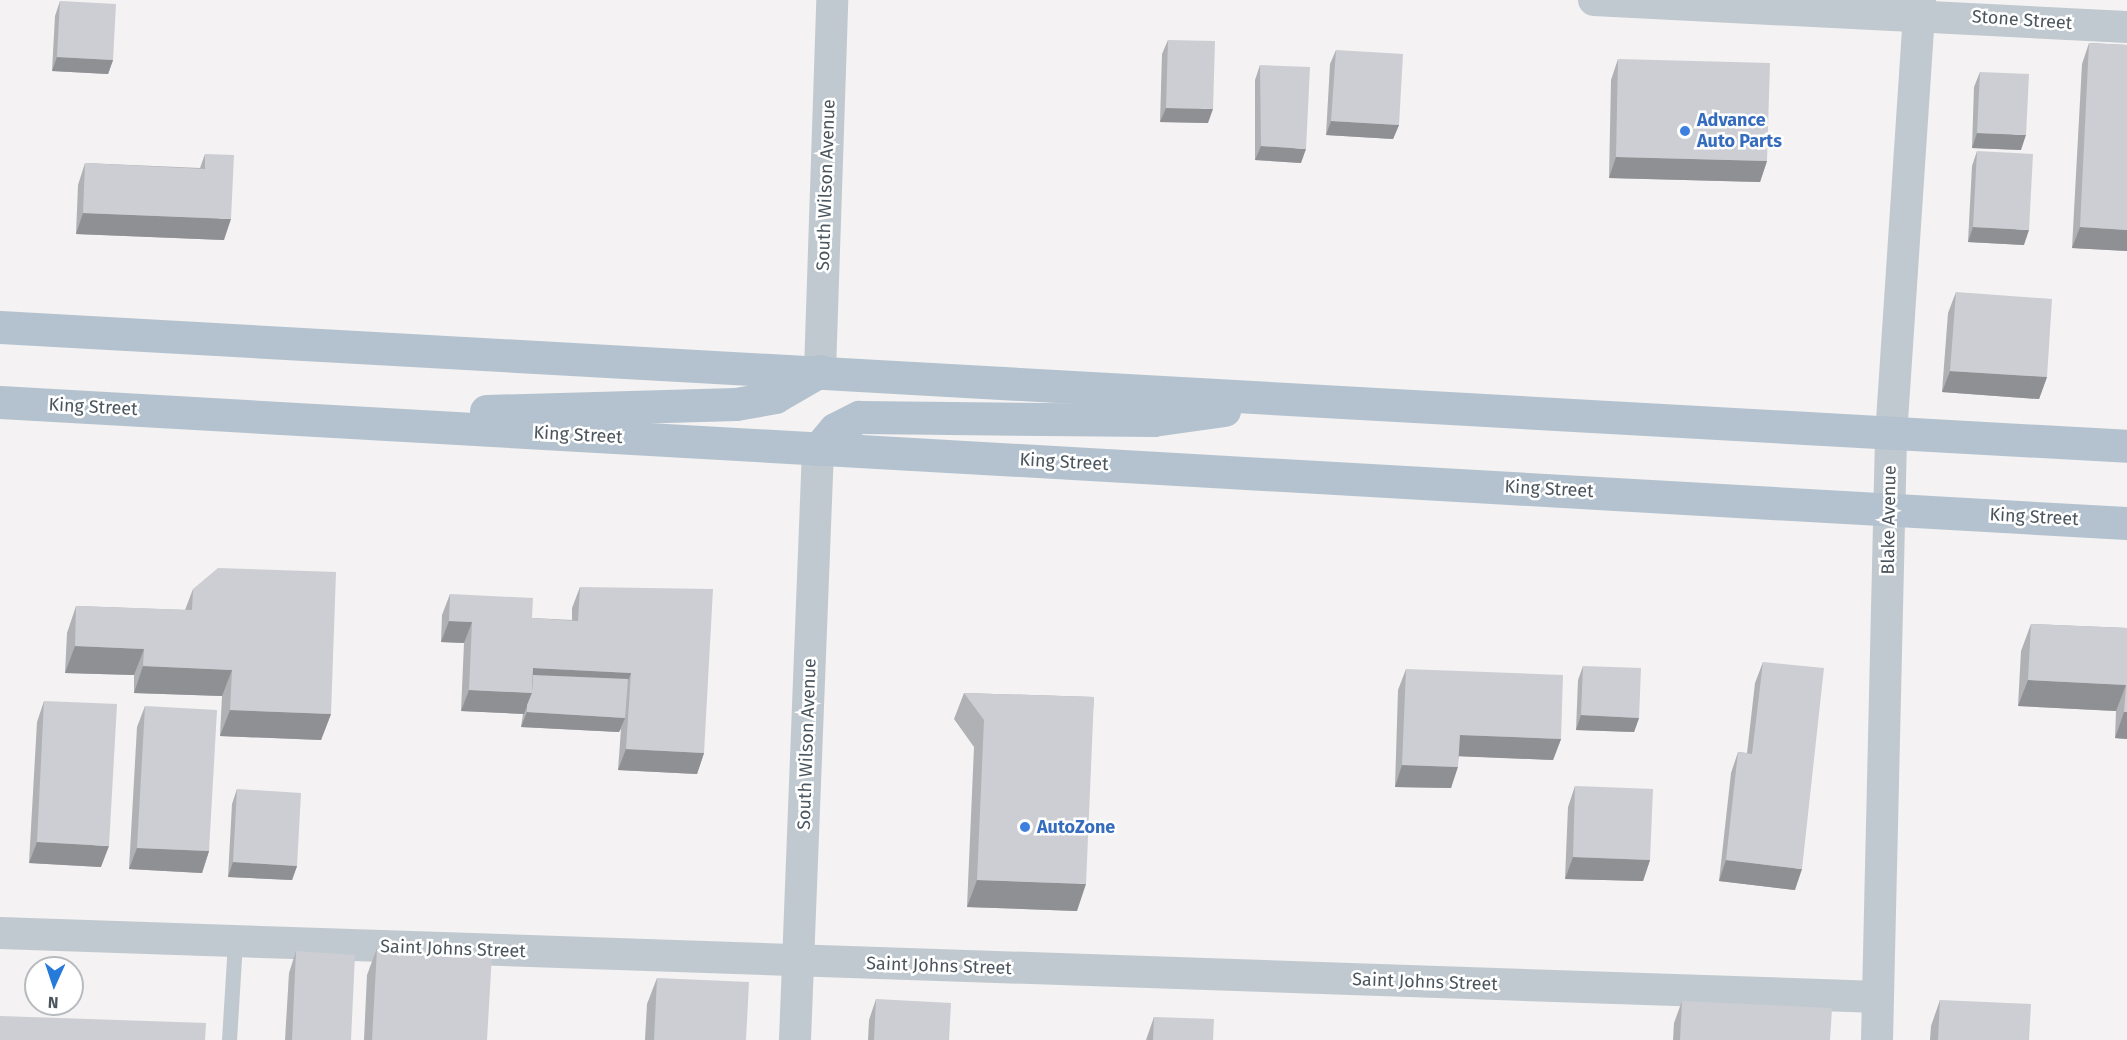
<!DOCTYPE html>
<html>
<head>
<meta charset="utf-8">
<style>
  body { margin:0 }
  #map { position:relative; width:2127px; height:1040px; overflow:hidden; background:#f4f2f2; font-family:"Fira Sans",sans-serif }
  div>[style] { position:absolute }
  .lane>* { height:15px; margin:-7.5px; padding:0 7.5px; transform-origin:7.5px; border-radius:7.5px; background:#c0c9cf }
  .street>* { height:32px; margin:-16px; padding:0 16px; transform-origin:16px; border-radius:16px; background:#c0c9cf }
  .primary>* { height:33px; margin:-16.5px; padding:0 16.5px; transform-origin:16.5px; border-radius:16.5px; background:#b3c2ce }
  .wall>* { inset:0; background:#afb1b5 }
  .shaded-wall>* { inset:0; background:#8f9094 }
  .building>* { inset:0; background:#ccced3 }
  .dots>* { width:16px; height:16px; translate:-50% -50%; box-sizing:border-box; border:3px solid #fff; border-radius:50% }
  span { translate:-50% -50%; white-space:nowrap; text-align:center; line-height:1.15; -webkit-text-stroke:5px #fff; paint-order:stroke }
  .street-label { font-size:18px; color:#4a555e }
  .shop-label { font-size:18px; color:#366cbe; font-weight:700 }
  .left { translate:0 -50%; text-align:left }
  .north { position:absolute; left:24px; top:956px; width:60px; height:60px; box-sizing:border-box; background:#fff; border:2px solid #b7bbbf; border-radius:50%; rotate:183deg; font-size:16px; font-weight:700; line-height:24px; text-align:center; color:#4a555e }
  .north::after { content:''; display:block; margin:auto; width:21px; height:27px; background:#267ad9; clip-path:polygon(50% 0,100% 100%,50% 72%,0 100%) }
</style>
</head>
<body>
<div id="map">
  <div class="lane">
    <i style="left:229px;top:1040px;width:99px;rotate:-86.5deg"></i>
  </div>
  <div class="street">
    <i style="left:1594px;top:0;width:534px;rotate:2.9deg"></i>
    <i style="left:820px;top:371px;width:371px;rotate:-88.1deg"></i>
    <i style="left:0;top:933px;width:1879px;rotate:1.95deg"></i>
    <i style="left:795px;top:1040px;width:591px;rotate:-87.77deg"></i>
    <i style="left:1877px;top:1040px;width:604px;rotate:-88.67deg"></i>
    <i style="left:1891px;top:436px;width:437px;rotate:-86.2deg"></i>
  </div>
  <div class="primary">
    <i style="left:0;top:327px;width:2130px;rotate:3.2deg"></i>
    <i style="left:0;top:402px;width:2130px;rotate:3.26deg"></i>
    <i style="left:486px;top:411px;width:250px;rotate:-1.6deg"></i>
    <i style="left:736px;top:404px;width:40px;rotate:-10deg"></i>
    <i style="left:775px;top:397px;width:52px;rotate:-30deg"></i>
    <i style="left:818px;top:449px;width:26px;rotate:-50deg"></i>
    <i style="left:835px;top:429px;width:27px;rotate:-27deg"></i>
    <i style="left:859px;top:417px;width:294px;rotate:0.6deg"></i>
    <i style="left:1153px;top:420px;width:72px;rotate:-8deg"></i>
  </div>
  <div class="wall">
    <i style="clip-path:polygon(60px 1px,113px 60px,108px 74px,52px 71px,55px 16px)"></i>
    <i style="clip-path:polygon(1168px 40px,1208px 123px,1160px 122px,1162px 54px)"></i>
    <i style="clip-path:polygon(2089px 43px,2127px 45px,2127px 251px,2072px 248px,2082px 64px)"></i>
    <i style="clip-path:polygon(1336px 50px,1399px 125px,1393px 139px,1326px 135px,1330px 64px)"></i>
    <i style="clip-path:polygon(1618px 59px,1767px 161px,1760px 182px,1609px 178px,1611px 80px)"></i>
    <i style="clip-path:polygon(1260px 65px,1301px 163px,1255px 160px,1255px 80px)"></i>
    <i style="clip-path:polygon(1980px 72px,2021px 150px,1972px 148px,1974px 87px)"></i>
    <i style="clip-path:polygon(1977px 151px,2024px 245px,1968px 242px,1972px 166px)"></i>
    <i style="clip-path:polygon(205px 154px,224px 240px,76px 234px,78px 185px,85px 163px,200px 168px)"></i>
    <i style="clip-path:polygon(1956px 292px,2047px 377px,2039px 399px,1942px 392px,1948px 313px)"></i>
    <i style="clip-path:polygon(580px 587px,704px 753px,697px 774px,618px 770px,621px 729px,619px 732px,521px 727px,523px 714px,461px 711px,464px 643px,441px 642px,442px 615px,450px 594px,532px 618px,572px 620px,572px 608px)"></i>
    <i style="clip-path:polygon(193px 589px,331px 714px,321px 740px,220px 736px,222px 696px,134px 693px,134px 675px,65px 673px,67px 633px,76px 606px,185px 610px)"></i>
    <i style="clip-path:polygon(2031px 624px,2127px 628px,2127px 739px,2115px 738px,2116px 711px,2018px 706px,2021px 651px)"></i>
    <i style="clip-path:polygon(1763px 662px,1795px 890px,1719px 881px,1731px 773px,1738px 752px,1747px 753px,1755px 683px)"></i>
    <i style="clip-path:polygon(1583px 666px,1639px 718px,1634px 732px,1576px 730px,1578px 680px)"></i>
    <i style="clip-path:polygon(1406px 669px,1561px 739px,1553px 760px,1459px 756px,1451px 788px,1395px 787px,1398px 690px)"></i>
    <i style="clip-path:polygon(964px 693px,1094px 697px,1077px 911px,967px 907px,974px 747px,954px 719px)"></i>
    <i style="clip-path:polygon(44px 701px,101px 867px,29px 863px,37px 722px)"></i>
    <i style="clip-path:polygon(145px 706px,209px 851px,202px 873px,129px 869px,137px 727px)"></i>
    <i style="clip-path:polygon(1575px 786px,1650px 860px,1643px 881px,1565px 879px,1568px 807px)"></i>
    <i style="clip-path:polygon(237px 789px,297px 866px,292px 880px,228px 877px,232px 804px)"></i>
    <i style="clip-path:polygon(377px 948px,487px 1040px,364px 1040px,367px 975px)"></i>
    <i style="clip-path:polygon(296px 951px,351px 1040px,285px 1040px,289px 973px)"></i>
    <i style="clip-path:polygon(657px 978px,746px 1040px,645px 1040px,647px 1004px)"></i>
    <i style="clip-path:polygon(876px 999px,949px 1040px,868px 1040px,869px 1020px)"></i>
    <i style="clip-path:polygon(1940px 1000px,2029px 1040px,1930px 1040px,1931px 1026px)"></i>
    <i style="clip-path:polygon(1682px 1001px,1830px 1040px,1673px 1040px,1674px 1023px)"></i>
    <i style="clip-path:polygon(1154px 1017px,1213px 1040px,1146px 1040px)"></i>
  </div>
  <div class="shaded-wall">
    <i style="clip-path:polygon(57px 57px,113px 60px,108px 74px,52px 71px)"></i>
    <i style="clip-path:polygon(1166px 108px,1213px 109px,1208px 123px,1160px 122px)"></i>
    <i style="clip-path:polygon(1331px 121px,1399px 125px,1393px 139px,1326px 135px)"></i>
    <i style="clip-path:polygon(1977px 133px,2026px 135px,2021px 150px,1972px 148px)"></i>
    <i style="clip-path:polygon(1261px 146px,1306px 149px,1301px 163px,1255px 160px)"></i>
    <i style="clip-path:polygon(1616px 157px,1767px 161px,1760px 182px,1609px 178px)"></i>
    <i style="clip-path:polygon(83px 213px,231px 219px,224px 240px,76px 234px)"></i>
    <i style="clip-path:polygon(1973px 227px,2029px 230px,2024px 245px,1968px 242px)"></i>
    <i style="clip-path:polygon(2080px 227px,2127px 230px,2127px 251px,2072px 248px)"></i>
    <i style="clip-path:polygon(1950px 371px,2047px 377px,2039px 399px,1942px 392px)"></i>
    <i style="clip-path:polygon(449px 621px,472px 622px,464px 643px,441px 642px)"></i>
    <i style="clip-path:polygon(75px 646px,144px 649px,134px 675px,65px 673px)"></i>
    <i style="clip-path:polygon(143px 666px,232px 670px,222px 696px,134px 693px)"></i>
    <i style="clip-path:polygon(533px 668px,631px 673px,623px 694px,529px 689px)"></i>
    <i style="clip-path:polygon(2028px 680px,2126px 685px,2116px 711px,2018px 706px)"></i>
    <i style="clip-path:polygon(469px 690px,532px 693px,524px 714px,461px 711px)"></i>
    <i style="clip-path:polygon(230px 710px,331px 714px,321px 740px,220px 736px)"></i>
    <i style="clip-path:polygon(527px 712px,625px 718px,619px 732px,521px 727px)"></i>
    <i style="clip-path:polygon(2124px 712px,2127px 712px,2127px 739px,2115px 738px)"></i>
    <i style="clip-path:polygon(1581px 715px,1639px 718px,1634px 732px,1576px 730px)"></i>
    <i style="clip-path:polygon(1460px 735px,1561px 739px,1553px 760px,1452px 756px)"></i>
    <i style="clip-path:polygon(626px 749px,704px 753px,697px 774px,618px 770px)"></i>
    <i style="clip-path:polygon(1402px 765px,1458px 767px,1451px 788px,1395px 787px)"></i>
    <i style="clip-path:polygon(37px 842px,109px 846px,101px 867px,29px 863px)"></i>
    <i style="clip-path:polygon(137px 848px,209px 851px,202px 873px,129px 869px)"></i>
    <i style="clip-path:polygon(1573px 857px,1650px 860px,1643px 881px,1565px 879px)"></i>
    <i style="clip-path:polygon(1726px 860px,1802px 869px,1795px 890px,1719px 881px)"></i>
    <i style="clip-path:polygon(233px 862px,297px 866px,292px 880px,228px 877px)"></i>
    <i style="clip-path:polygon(977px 880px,1086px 884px,1077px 911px,967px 907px)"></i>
  </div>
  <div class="building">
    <i style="clip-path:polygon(60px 1px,116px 4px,113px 60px,57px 57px)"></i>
    <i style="clip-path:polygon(1168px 40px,1215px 41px,1213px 109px,1166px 108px)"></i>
    <i style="clip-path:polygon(2089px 43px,2127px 45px,2127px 230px,2080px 227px)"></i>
    <i style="clip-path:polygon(1336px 50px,1403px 54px,1399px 125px,1331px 121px)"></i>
    <i style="clip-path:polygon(1618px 59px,1770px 63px,1767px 161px,1616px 157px)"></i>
    <i style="clip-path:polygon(1260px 65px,1310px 67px,1306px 149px,1261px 146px)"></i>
    <i style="clip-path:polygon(1980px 72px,2029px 74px,2026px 135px,1977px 133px)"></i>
    <i style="clip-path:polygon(1977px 151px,2033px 154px,2029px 230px,1973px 227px)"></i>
    <i style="clip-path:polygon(205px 154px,234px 155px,231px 219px,83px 213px,85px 163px,205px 169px)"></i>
    <i style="clip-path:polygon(1956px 292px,2052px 299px,2047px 377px,1950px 371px)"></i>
    <i style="clip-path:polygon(218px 568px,336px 572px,331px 714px,230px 710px,232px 670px,143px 666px,144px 649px,75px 646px,76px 606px,192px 610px,193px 589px)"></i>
    <i style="clip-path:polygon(580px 587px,713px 589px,704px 753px,626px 749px,631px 673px,533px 668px,532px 693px,469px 690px,472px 622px,449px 621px,450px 594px,533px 598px,532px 618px,578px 621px)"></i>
    <i style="clip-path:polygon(2031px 624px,2127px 628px,2127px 712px,2124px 712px,2126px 685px,2028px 680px)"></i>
    <i style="clip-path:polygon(1763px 662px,1824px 668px,1802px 869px,1726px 860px,1738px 752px,1752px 754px)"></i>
    <i style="clip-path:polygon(1583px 666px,1641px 668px,1639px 718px,1581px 715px)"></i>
    <i style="clip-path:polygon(1406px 669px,1563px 675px,1561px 739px,1460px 735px,1458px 767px,1402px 765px)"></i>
    <i style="clip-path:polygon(533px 675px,628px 679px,625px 718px,527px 712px,527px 705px,532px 693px)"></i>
    <i style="clip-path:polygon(964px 693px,1094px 697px,1086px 884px,977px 880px,984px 720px)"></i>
    <i style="clip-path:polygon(44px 701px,117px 704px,109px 846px,37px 842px)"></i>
    <i style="clip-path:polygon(145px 706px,217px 710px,209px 851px,137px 848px)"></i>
    <i style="clip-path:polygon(1575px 786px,1653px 789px,1650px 860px,1573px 857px)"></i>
    <i style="clip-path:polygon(237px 789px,301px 793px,297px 866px,233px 862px)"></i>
    <i style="clip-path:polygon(377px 948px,492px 954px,487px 1040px,372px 1040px)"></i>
    <i style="clip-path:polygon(296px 951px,355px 955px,351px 1040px,292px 1040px)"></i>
    <i style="clip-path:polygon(657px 978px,749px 982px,746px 1040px,654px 1040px)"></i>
    <i style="clip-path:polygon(876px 999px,951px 1003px,949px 1040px,874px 1040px)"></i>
    <i style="clip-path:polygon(1940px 1000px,2031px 1004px,2029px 1040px,1938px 1040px)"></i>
    <i style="clip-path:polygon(1682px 1001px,1832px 1008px,1830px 1040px,1680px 1040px)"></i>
    <i style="clip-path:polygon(0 1016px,206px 1023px,205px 1040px,0 1040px)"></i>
    <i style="clip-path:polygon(1154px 1017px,1214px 1019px,1213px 1040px,1153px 1040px)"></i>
  </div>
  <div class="dots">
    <i style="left:1685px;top:131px;background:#3f7fe0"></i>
    <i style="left:1025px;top:827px;background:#3f7fe0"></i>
  </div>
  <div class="street-label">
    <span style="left:2022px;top:20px;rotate:4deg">Stone Street</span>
    <span style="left:826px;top:185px;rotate:-88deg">South Wilson Avenue</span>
    <span style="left:93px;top:407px;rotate:3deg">King Street</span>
    <span style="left:578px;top:435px;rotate:3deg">King Street</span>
    <span style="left:1064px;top:462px;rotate:3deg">King Street</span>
    <span style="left:1549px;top:489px;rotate:3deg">King Street</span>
    <span style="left:2034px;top:517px;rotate:3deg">King Street</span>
    <span style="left:1889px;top:520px;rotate:-89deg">Blake Avenue</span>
    <span style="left:807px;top:744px;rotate:-88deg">South Wilson Avenue</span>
    <span style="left:453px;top:949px;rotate:2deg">Saint Johns Street</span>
    <span style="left:939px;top:966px;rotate:2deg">Saint Johns Street</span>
    <span style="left:1425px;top:982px;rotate:2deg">Saint Johns Street</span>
  </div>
  <div class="shop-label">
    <span class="left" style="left:1697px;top:131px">Advance<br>Auto Parts</span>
    <span class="left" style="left:1037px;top:827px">AutoZone</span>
  </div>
  <div class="north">N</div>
</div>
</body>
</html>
